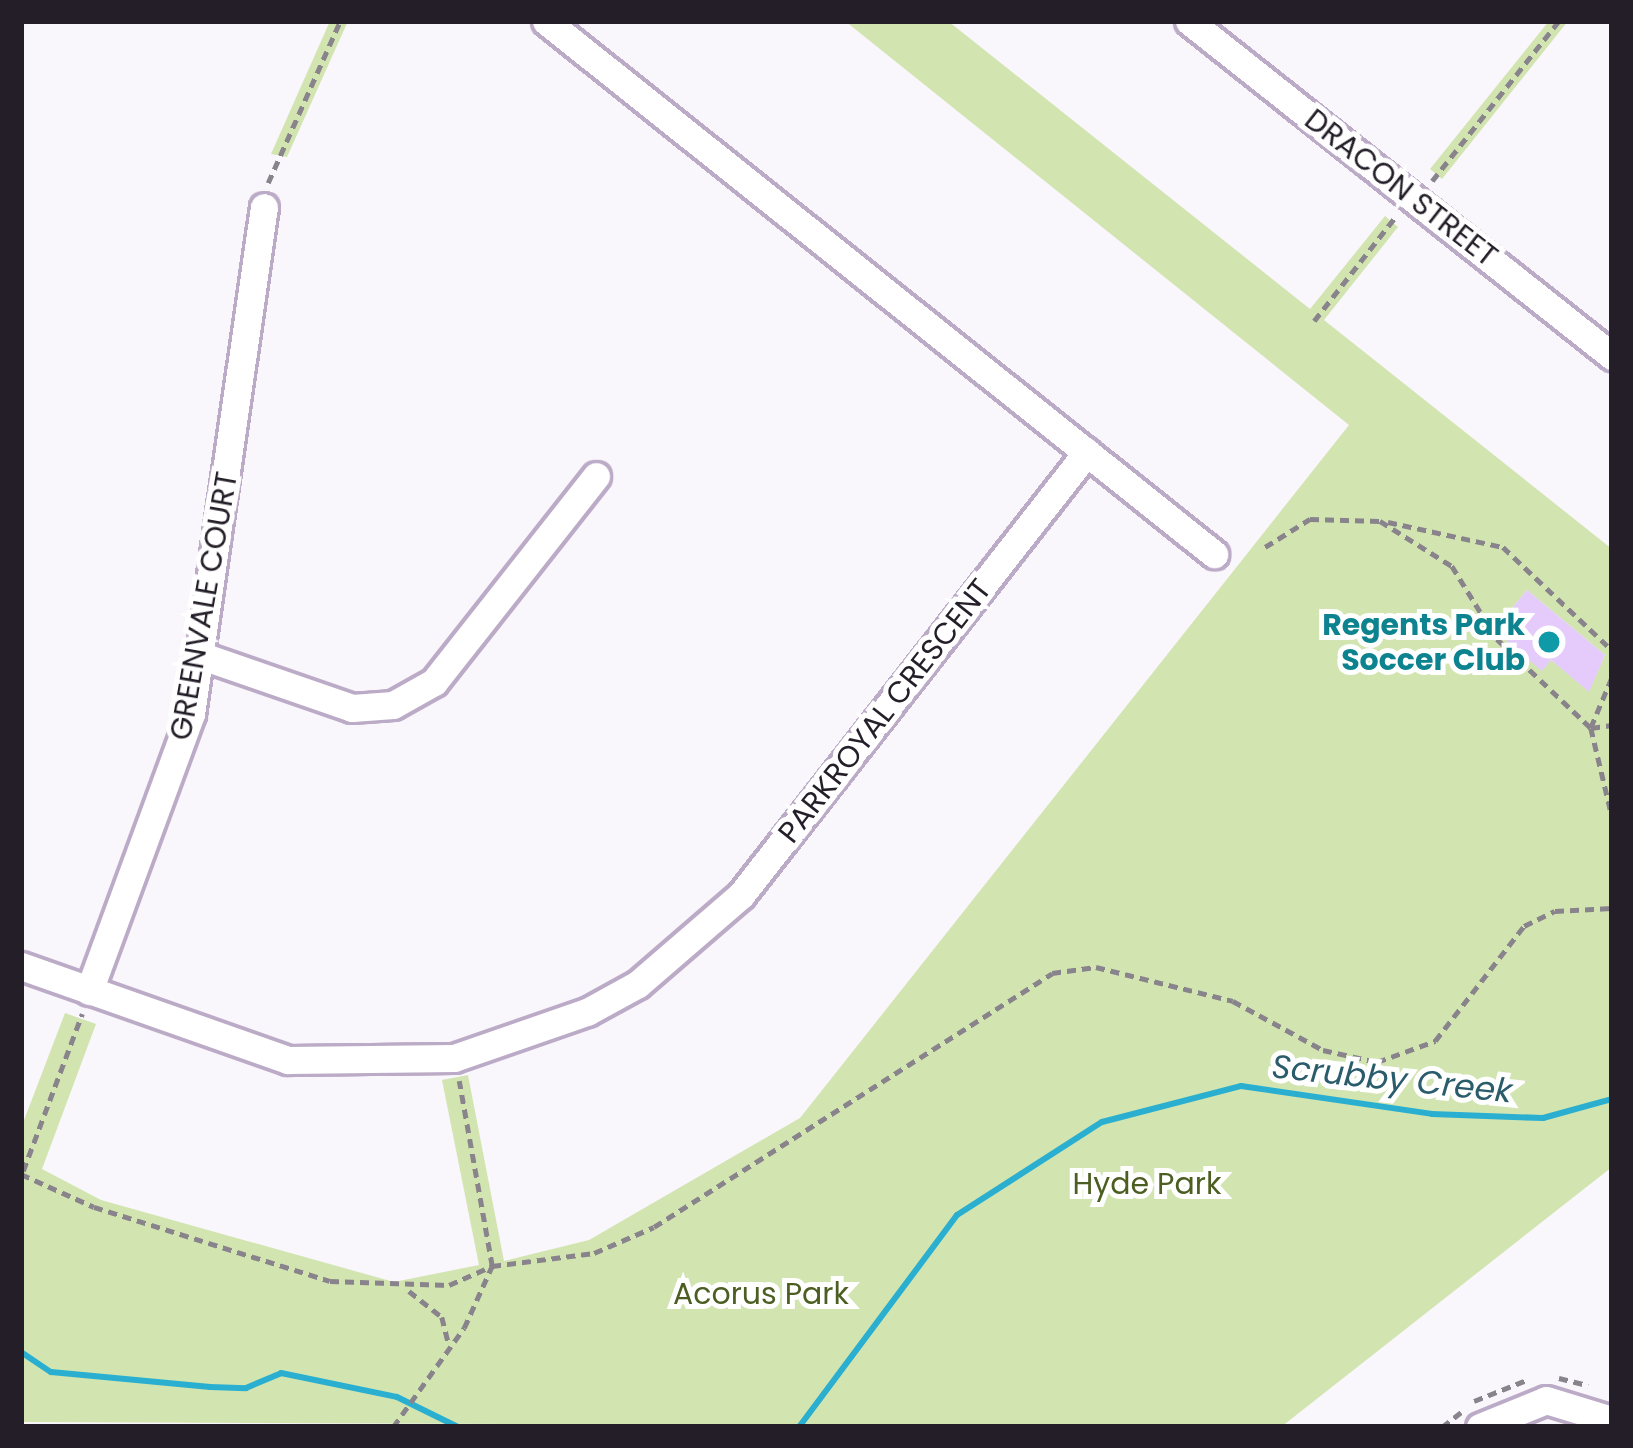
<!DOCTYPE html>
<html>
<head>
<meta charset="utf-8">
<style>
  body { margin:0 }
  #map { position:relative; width:1633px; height:1448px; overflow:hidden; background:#f9f6fc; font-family:Poppins,sans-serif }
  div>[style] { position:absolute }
  .green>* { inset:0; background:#d2e5b1 }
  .stream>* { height:6px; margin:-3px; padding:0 3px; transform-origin:3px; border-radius:3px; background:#2bafd0 }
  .building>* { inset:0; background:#e4cbfb }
  .path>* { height:4.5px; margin-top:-2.25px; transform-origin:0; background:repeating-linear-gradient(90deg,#89848c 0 9px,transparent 0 15px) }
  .roads { filter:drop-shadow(3px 0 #bcabc7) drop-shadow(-3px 0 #bcabc7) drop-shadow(0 3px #bcabc7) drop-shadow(0 -3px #bcabc7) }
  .minor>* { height:27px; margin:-13.5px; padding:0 13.5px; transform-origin:13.5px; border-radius:13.5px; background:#fff }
  .dots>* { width:33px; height:33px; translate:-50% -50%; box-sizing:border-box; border:6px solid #fff; border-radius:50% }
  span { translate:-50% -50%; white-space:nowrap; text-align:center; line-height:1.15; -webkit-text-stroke:10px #fff; paint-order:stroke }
  .street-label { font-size:30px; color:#241e28 }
  .culture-label { font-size:30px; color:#0d838f; font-weight:700 }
  .right { translate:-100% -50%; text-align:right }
  .park-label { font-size:30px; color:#4c5e22 }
  .water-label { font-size:33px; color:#2a5c6b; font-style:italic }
  .frame { position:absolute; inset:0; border:24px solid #241e28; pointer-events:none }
</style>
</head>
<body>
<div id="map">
  <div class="green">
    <i style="clip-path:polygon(330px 21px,348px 21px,287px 157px,271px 154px)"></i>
    <i style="clip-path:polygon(evenodd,845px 21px,948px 21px,1310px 309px,1385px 216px,1398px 227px,1324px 320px,1612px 549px,1612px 1167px,1281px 1427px,21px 1422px,21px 1128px,65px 1013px,96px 1024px,42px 1169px,101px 1200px,394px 1282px,479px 1265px,442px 1080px,468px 1075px,504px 1261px,589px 1240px,800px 1118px,1349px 425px,845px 21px,1527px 590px,1605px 655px,1589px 691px,1551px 660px,1542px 670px,1494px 630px,1527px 590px)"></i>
    <i style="clip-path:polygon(1549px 21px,1568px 21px,1442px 179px,1430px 169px)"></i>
  </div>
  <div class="stream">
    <i style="left:21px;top:1352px;width:36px;rotate:34deg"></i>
    <i style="left:51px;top:1372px;width:160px;rotate:5.4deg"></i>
    <i style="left:210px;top:1387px;width:36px;rotate:2deg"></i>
    <i style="left:246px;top:1388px;width:38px;rotate:-23deg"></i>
    <i style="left:281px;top:1373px;width:118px;rotate:11.7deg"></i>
    <i style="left:397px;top:1397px;width:68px;rotate:26.2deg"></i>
    <i style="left:799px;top:1427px;width:264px;rotate:-53.3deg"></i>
    <i style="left:957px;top:1215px;width:172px;rotate:-32.7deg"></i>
    <i style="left:1102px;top:1122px;width:144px;rotate:-14.5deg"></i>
    <i style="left:1241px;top:1086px;width:193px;rotate:8.3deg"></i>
    <i style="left:1432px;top:1114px;width:111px;rotate:2.1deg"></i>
    <i style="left:1543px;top:1118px;width:72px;rotate:-15.4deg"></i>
  </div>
  <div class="building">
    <i style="clip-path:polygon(1527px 590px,1605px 655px,1589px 692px,1551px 660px,1542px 671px,1494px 630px)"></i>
  </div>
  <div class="path">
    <i style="left:1432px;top:181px;width:204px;rotate:-51.6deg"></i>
    <i style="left:268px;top:183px;width:177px;rotate:-66deg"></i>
    <i style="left:1314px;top:321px;width:133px;rotate:-52deg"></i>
    <i style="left:1388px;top:522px;width:118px;rotate:12.3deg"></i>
    <i style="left:1503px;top:547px;width:150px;rotate:43.4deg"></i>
    <i style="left:1265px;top:547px;width:53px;rotate:-31.9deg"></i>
    <i style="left:1310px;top:519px;width:70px;rotate:1.6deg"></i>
    <i style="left:1380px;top:521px;width:85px;rotate:32deg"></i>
    <i style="left:1452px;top:566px;width:86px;rotate:58.3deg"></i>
    <i style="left:1497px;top:639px;width:129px;rotate:43.4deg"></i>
    <i style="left:1591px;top:728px;width:21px;rotate:-8deg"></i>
    <i style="left:1612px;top:678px;width:54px;rotate:112.8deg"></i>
    <i style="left:1591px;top:728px;width:90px;rotate:76.6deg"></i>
    <i style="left:23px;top:1171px;width:168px;rotate:-69.4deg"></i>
    <i style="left:21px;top:1174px;width:80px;rotate:24.3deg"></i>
    <i style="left:94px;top:1207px;width:247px;rotate:17.4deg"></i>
    <i style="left:330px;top:1281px;width:119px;rotate:1.9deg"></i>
    <i style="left:449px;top:1285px;width:47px;rotate:-23.8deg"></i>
    <i style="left:492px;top:1266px;width:103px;rotate:-7.3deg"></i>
    <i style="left:594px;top:1253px;width:65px;rotate:-23.4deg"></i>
    <i style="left:654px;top:1227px;width:472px;rotate:-32.5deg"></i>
    <i style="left:1052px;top:973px;width:44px;rotate:-7.8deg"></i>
    <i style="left:1096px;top:967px;width:141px;rotate:13.9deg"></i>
    <i style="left:1233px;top:1001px;width:102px;rotate:28.6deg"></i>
    <i style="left:1323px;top:1050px;width:55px;rotate:12.5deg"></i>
    <i style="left:1377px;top:1062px;width:62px;rotate:-19.9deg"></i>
    <i style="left:1435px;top:1041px;width:145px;rotate:-52.3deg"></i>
    <i style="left:1524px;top:926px;width:34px;rotate:-26deg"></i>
    <i style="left:1555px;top:911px;width:57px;rotate:-3deg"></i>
    <i style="left:409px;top:1291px;width:42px;rotate:38.2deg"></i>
    <i style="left:442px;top:1317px;width:30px;rotate:76deg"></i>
    <i style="left:1559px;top:1378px;width:30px;rotate:14deg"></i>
    <i style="left:1474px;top:1401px;width:59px;rotate:-21.8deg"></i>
    <i style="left:393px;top:1427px;width:122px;rotate:-54.4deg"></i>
    <i style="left:464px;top:1328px;width:68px;rotate:-65.7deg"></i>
    <i style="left:492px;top:1266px;width:188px;rotate:-100.1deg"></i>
    <i style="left:1442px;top:1427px;width:24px;rotate:-38deg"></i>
  </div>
  <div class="roads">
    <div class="minor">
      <i style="left:546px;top:21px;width:855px;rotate:38.59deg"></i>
      <i style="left:1189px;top:21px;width:540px;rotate:38.38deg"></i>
      <i style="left:202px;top:656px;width:159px;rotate:19.1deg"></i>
      <i style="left:352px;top:708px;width:41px;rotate:-4.2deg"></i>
      <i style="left:393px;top:705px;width:47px;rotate:-29.3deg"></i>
      <i style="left:434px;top:682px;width:262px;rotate:-51.8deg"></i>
      <i style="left:21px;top:966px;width:283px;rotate:19.4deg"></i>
      <i style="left:288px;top:1060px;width:166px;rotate:-0.7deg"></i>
      <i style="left:454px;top:1058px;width:141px;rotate:-19.1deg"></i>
      <i style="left:587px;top:1012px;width:58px;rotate:-28.8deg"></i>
      <i style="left:638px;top:984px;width:136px;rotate:-40.8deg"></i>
      <i style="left:741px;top:895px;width:562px;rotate:-52.01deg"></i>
      <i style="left:89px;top:991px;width:295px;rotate:-69.8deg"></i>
      <i style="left:191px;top:714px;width:512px;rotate:-81.81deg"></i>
      <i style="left:1480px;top:1427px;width:71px;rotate:-22.2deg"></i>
      <i style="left:1546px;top:1400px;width:69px;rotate:16.9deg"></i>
    </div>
  </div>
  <div class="dots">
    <i style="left:1549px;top:642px;background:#0f9aa8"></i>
  </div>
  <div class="street-label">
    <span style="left:1401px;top:188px;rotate:38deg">DRACON STREET</span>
    <span style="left:204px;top:606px;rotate:-80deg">GREENVALE COURT</span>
    <span style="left:885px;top:711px;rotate:-52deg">PARKROYAL CRESCENT</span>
  </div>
  <div class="culture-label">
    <span class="right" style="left:1525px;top:642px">Regents Park<br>Soccer Club</span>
  </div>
  <div class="park-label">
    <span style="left:1147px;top:1184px">Hyde Park</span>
    <span style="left:761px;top:1294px">Acorus Park</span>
  </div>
  <div class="water-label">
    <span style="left:1392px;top:1079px;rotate:6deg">Scrubby Creek</span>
  </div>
  <div class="frame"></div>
</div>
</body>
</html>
